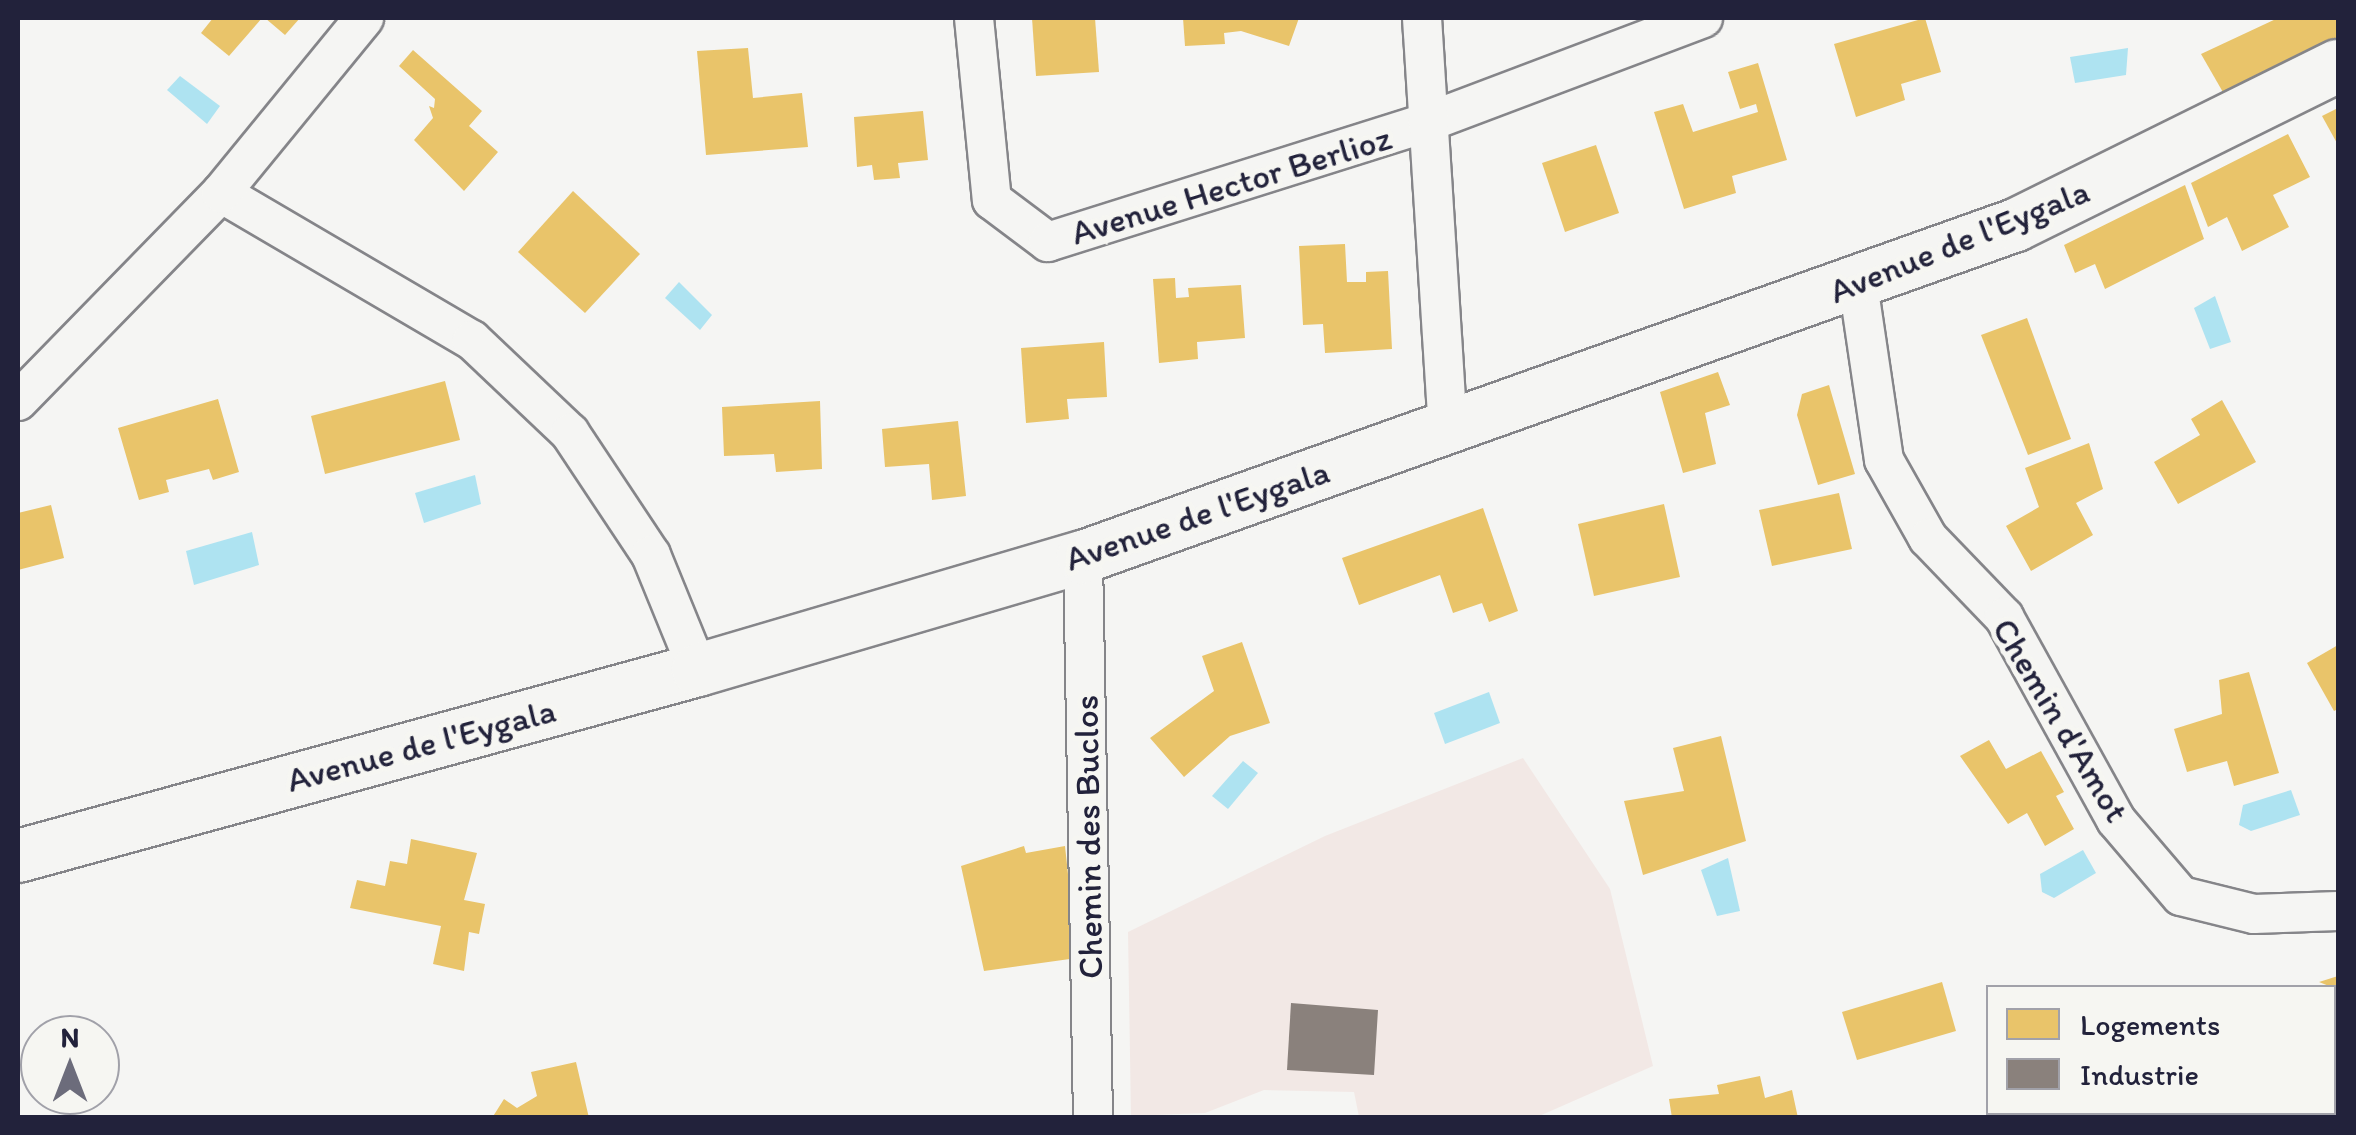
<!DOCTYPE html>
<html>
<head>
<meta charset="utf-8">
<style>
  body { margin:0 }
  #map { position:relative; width:2356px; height:1135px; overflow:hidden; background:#f5f5f3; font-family:Itim,sans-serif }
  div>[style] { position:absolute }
  .built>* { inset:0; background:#f2e8e5 }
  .water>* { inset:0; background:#aee3f1 }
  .homes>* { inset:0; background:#e9c46a }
  .industry>* { inset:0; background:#8a817c }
  .roads { filter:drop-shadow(2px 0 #858589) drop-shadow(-2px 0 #858589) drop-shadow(0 2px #858589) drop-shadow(0 -2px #858589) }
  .street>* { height:38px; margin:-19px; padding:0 19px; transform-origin:19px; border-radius:19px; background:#f5f5f3 }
  .secondary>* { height:52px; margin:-26px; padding:0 26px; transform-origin:26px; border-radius:26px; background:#f5f5f3 }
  span { translate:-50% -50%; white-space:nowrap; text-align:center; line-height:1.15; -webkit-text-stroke:10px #f6f6f2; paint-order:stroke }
  .street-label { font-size:35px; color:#22223b }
  .frame { position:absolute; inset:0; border:20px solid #22223b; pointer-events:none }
  .legend { position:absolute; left:1986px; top:985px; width:350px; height:130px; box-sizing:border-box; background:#f6f6f2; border:2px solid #a1a1a9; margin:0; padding:12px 18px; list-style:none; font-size:30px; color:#22223b }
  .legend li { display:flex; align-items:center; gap:20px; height:50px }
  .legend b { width:50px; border:2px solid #a1a1a9 }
  .north { position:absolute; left:20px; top:1015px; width:100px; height:100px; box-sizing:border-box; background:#f6f6f2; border:2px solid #a1a1a9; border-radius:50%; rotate:0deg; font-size:28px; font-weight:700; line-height:40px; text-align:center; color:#22223b }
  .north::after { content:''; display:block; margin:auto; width:35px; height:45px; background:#6c6c7b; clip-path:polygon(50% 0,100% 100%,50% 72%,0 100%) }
</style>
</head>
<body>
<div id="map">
  <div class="built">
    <i style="clip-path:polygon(1523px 758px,1610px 889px,1653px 1066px,1537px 1117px,1359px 1117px,1354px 1092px,1264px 1090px,1205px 1113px,1131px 1116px,1128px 932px,1325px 836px)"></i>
  </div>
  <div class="water">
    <i style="clip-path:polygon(2128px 48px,2126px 75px,2075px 83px,2070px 57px)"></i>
    <i style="clip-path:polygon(180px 76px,220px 106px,207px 124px,167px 90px)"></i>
    <i style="clip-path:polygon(679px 282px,712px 315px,700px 330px,665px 298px)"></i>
    <i style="clip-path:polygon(2215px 296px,2231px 342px,2210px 349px,2194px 308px)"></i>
    <i style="clip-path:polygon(475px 475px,481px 504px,424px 523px,415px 493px)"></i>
    <i style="clip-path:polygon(252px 532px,259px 565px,194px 585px,186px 551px)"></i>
    <i style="clip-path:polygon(1489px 692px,1500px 723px,1445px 744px,1434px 713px)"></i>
    <i style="clip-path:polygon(1243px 761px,1258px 773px,1228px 809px,1212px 796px)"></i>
    <i style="clip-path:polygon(2291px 790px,2300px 815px,2251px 831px,2239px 825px,2243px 805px)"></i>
    <i style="clip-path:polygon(2083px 850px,2096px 873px,2054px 898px,2042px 892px,2040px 874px)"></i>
    <i style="clip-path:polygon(1728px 858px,1740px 911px,1717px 916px,1701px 870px)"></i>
  </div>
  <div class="homes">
    <i style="clip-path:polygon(213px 18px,262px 18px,229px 56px,201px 33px)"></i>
    <i style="clip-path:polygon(265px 18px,300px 18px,285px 35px)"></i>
    <i style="clip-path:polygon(1032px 18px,1095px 18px,1099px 72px,1036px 76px)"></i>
    <i style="clip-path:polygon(1183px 18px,1299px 18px,1289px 46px,1241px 31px,1224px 33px,1225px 44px,1185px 46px)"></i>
    <i style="clip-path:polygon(1925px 18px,1941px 72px,1901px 84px,1905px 100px,1856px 117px,1834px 44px)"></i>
    <i style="clip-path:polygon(2278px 18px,2338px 18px,2338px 40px,2224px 94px,2201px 54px)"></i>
    <i style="clip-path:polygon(748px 48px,753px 98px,802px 93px,808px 147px,706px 155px,697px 51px)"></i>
    <i style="clip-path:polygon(413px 50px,482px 111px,469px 126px,498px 152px,464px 191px,414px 140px,433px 118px,429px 106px,434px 108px,435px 99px,399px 66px)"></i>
    <i style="clip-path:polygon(1758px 63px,1787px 160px,1732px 176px,1736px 193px,1684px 209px,1654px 112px,1683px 104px,1693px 132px,1758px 112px,1756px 104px,1740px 109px,1728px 72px)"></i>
    <i style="clip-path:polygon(2338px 108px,2338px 145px,2322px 116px)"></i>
    <i style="clip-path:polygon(923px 111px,928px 160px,898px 163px,900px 178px,874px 180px,872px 165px,857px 167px,854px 117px)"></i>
    <i style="clip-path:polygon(2288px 134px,2310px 177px,2273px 195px,2289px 227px,2242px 251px,2227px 217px,2208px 227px,2191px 183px)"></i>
    <i style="clip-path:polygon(1596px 145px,1619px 213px,1565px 232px,1542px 163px)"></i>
    <i style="clip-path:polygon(2185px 185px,2204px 239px,2105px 289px,2095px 264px,2075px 273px,2064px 245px)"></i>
    <i style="clip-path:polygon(573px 191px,640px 254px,585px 313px,518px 252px)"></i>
    <i style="clip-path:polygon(1345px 244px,1347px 282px,1366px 282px,1366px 272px,1388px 271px,1392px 349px,1325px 353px,1323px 324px,1303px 325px,1299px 246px)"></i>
    <i style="clip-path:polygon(1175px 278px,1176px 298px,1189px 297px,1188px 288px,1241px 285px,1245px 338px,1197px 342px,1198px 359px,1159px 363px,1153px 279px)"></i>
    <i style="clip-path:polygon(2027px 318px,2071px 439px,2028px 455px,1981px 335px)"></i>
    <i style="clip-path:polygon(1104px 342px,1107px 397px,1067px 399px,1069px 419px,1026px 423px,1021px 348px)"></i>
    <i style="clip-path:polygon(1718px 372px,1730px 405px,1705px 413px,1716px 464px,1683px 473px,1660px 392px)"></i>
    <i style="clip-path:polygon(445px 381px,460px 440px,325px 474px,311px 416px)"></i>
    <i style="clip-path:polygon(1829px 385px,1855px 474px,1818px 485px,1797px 415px,1802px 394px)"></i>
    <i style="clip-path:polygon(218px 399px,239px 472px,213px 480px,209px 469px,166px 480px,169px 492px,139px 500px,118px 428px)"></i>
    <i style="clip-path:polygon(2222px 400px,2256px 462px,2178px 504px,2154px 462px,2200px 435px,2191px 419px)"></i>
    <i style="clip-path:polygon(820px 401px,822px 469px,776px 472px,774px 454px,724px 456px,722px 407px)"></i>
    <i style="clip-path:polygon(958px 421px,966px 496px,932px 500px,929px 464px,885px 467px,882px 429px)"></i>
    <i style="clip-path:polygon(2089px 443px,2103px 489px,2076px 503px,2093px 535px,2031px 571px,2006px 526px,2039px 507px,2025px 468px)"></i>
    <i style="clip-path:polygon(1839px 493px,1852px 549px,1772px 566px,1759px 510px)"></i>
    <i style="clip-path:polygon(1664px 504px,1680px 577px,1594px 596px,1578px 524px)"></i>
    <i style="clip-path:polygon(51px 505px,64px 558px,18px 570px,18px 513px)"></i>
    <i style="clip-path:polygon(1483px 508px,1518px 611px,1489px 622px,1482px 603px,1453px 613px,1440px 575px,1359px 605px,1342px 558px)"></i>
    <i style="clip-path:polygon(1242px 642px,1270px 723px,1230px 736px,1184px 777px,1150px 738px,1214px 691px,1202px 656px)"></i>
    <i style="clip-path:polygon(2338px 645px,2338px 709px,2334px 711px,2307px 663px)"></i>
    <i style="clip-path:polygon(2249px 672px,2279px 773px,2234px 786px,2227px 761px,2187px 772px,2174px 729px,2222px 714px,2219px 680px)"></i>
    <i style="clip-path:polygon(1721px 736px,1746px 841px,1643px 875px,1624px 801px,1684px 791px,1673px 748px)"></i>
    <i style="clip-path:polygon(1989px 740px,2006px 769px,2041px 751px,2064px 792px,2056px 796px,2074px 829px,2045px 846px,2027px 813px,2008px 824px,1960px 756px)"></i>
    <i style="clip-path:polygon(411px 839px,477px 853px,464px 900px,485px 904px,479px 934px,469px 932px,464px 971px,433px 964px,441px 926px,350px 908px,357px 880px,385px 886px,390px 861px,407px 864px)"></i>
    <i style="clip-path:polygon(1024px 846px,1026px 853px,1065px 846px,1077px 958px,984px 971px,961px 866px)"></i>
    <i style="clip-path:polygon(2338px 976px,2338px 1048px,2334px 1049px,2334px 988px,2319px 982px)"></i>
    <i style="clip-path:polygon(1942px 982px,1956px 1031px,1857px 1060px,1842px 1012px)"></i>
    <i style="clip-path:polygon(576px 1062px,589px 1118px,492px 1118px,504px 1099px,517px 1108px,537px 1096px,531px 1072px)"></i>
    <i style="clip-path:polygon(1760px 1076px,1765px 1098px,1792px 1090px,1798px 1118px,1672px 1118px,1669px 1099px,1719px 1094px,1717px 1085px)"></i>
  </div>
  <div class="industry">
    <i style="clip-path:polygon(1291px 1003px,1378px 1010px,1374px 1075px,1287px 1070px)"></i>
  </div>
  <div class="roads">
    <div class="street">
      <i style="left:974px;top:18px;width:183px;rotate:84.4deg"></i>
      <i style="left:992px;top:200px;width:70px;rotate:36.9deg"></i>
      <i style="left:1048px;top:242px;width:398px;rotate:-17.5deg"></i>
      <i style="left:1428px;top:122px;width:294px;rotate:-20.7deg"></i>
      <i style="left:1422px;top:18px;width:410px;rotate:86.4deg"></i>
      <i style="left:221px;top:193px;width:291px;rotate:30.4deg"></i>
      <i style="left:472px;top:340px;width:135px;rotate:43.5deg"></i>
      <i style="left:570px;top:433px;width:146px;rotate:56.4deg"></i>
      <i style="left:651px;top:555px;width:124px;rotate:67.8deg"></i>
      <i style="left:1858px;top:284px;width:178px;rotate:81.6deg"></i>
      <i style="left:1884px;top:460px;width:90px;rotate:60.6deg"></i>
      <i style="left:1928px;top:538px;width:110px;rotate:46.1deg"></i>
      <i style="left:2004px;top:617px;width:232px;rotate:61.1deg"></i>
      <i style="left:2116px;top:820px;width:100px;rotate:49.5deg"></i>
      <i style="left:2181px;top:896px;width:75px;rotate:13.9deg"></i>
      <i style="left:2254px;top:914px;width:84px;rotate:-2deg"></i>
      <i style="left:18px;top:401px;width:291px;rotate:-45.7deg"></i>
      <i style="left:221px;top:193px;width:226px;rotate:-50.7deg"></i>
      <i style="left:1083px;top:557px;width:561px;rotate:88.98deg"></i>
    </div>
    <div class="secondary">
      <i style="left:18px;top:856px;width:705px;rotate:-15.3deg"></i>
      <i style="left:698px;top:670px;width:401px;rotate:-16.4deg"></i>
      <i style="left:1083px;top:557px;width:990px;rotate:-19.59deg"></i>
      <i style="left:2016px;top:225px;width:359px;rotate:-26.3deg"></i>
    </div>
  </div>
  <div class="street-label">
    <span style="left:1231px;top:185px;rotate:-17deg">Avenue Hector Berlioz</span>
    <span style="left:1959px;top:241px;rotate:-22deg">Avenue de l'Eygala</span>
    <span style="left:1197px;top:515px;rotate:-19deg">Avenue de l'Eygala</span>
    <span style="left:2061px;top:720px;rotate:59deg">Chemin d'Amot</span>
    <span style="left:421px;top:745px;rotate:-15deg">Avenue de l'Eygala</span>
    <span style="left:1088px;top:837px;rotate:-91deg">Chemin des Buclos</span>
  </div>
  <div class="frame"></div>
  <ul class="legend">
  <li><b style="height:28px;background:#e9c46a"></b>Logements</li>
  <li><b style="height:28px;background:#8a817c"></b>Industrie</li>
  </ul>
  <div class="north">N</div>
</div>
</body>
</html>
